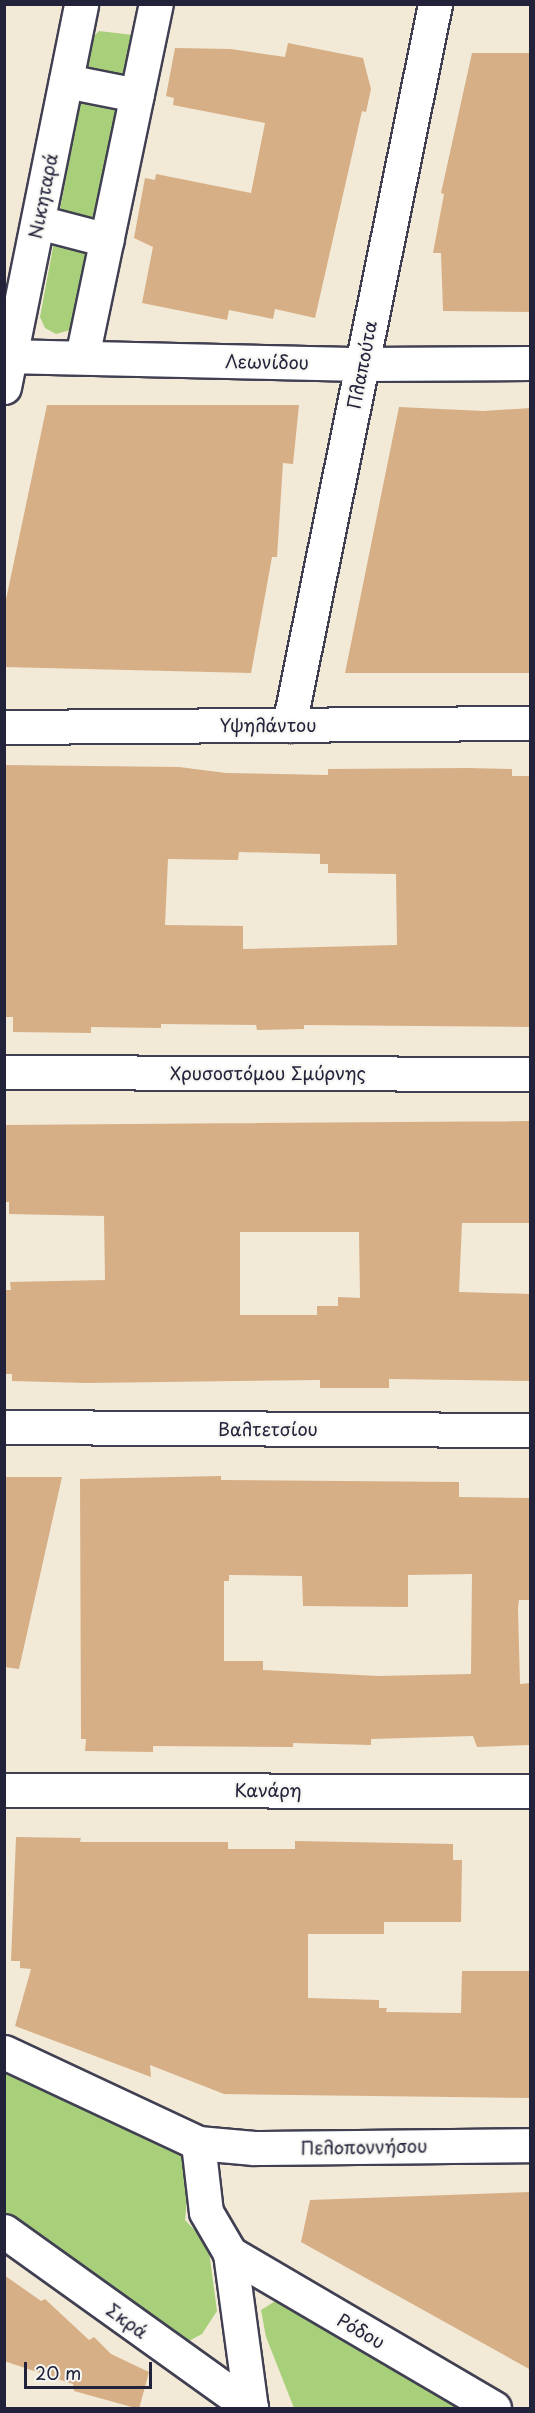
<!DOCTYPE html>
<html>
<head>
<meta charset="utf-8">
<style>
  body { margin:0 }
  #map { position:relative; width:535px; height:2413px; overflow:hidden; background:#f3e9d7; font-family:"Playpen Sans",sans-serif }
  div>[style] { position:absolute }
  .green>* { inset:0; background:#a8d07b }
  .building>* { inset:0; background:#d6af86 }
  .roads { filter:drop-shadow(2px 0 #414052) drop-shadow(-2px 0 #414052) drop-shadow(0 2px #414052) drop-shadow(0 -2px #414052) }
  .minor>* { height:33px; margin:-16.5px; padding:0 16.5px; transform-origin:16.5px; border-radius:16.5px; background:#fff }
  span { translate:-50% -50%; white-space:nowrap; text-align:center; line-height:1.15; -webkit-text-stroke:4.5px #f6f6f2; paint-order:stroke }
  .street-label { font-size:18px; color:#22223b }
  .frame { position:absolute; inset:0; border:6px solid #22223b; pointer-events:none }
  .scale { position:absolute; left:24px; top:2362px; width:128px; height:27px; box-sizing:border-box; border:3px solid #22223b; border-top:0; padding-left:8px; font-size:18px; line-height:21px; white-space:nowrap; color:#22223b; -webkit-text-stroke:4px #f6f6f2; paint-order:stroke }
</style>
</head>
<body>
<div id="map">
  <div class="green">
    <i style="clip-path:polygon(99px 31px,133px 35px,137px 42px,74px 329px,56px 334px,45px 328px,40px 317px,92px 38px)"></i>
    <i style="clip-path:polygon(5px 2072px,191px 2155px,185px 2220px,208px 2244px,217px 2311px,202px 2334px,187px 2342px,5px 2212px)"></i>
    <i style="clip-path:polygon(277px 2300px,467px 2408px,294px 2408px,266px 2337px,261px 2310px)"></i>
  </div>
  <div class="building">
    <i style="clip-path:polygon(288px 43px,363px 58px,371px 89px,366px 112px,362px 111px,315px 318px,275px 309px,273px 319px,229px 310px,227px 320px,142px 303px,153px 247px,134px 238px,145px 178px,155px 180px,156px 174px,251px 193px,265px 123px,173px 105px,174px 98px,166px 96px,175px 48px,231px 49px,285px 57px)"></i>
    <i style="clip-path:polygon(472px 53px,531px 53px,531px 312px,443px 311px,441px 253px,433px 253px,444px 194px,441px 193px)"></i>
    <i style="clip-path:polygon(47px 405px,299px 405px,293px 464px,283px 463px,277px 557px,272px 557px,251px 673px,4px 667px,4px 609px)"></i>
    <i style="clip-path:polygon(399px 407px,483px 411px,531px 408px,531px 673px,345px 673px)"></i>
    <i style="clip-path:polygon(evenodd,4px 765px,179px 767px,226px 773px,328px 775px,328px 769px,468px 768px,512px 769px,512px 776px,531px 776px,531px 1027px,304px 1025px,304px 1029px,257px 1030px,256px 1025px,161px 1024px,161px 1028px,91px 1027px,91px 1033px,13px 1032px,13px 1017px,4px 1017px,4px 765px,239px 852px,320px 854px,320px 864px,328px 864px,328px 873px,396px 874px,397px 945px,243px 949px,243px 926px,165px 925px,168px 859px,238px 860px,239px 852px)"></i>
    <i style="clip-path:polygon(evenodd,531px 1121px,531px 1223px,462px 1223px,459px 1292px,531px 1294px,531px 1381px,389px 1379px,389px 1388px,320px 1388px,320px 1380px,87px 1383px,12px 1381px,12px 1374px,4px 1374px,4px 1290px,11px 1290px,10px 1282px,105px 1280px,104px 1216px,9px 1214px,9px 1202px,4px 1202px,4px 1125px,531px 1121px,240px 1232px,359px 1232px,360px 1298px,338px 1297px,338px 1306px,317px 1306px,317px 1315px,240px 1315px,240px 1232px)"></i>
    <i style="clip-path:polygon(evenodd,221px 1476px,221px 1480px,459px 1482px,459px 1497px,531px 1498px,531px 1600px,519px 1600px,518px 1608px,520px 1684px,531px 1683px,531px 1745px,477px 1747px,473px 1736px,371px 1739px,371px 1745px,293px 1743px,293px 1747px,153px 1746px,153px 1752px,85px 1751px,86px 1739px,81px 1739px,80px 1479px,221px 1476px,472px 1574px,471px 1674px,378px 1676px,263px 1670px,263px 1661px,224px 1661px,224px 1581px,229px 1581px,229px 1575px,302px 1576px,303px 1606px,408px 1607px,408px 1575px,472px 1574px)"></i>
    <i style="clip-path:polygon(4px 1477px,62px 1477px,19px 1669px,4px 1667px)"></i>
    <i style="clip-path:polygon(16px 1837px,81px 1838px,80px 1842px,228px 1842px,228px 1849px,295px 1849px,295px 1841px,453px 1844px,453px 1860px,462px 1860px,461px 1922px,384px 1922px,384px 1934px,308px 1934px,308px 1998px,379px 2000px,379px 2008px,387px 2008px,386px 2012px,461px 2013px,462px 1971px,531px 1971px,531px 2098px,224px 2094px,150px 2065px,151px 2077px,15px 2026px,31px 1969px,20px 1968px,20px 1961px,11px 1961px)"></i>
    <i style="clip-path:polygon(531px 2192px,531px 2370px,301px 2242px,310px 2200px)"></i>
    <i style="clip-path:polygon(4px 2275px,41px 2301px,45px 2299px,89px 2340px,94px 2337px,111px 2354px,149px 2372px,139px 2409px,74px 2391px,73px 2384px,4px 2361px)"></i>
  </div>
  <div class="roads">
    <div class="minor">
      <i style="left:66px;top:81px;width:72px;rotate:11.2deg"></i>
      <i style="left:38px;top:222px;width:71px;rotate:14.6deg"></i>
      <i style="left:4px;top:356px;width:358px;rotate:1.3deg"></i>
      <i style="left:362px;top:364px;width:168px;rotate:-0.3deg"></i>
      <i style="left:82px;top:357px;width:361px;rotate:-78.2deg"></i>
      <i style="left:4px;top:387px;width:391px;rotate:-78.6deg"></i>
      <i style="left:289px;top:725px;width:736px;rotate:-78.55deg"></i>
      <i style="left:4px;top:727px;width:526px;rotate:-0.44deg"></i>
      <i style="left:4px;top:1072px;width:526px;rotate:0.22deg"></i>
      <i style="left:4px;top:1427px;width:526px;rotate:0.33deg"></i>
      <i style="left:4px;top:1790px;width:526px;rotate:0.11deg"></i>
      <i style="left:4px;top:2052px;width:214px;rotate:25.1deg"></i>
      <i style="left:198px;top:2143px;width:56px;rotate:5.1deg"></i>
      <i style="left:254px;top:2148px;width:276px;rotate:-0.6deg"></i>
      <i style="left:198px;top:2143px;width:69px;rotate:83.4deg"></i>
      <i style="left:206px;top:2212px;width:48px;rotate:59.7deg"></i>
      <i style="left:230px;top:2253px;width:156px;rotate:82.3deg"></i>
      <i style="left:4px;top:2231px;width:304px;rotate:35.6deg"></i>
      <i style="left:230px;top:2253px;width:306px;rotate:30.4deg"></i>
    </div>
  </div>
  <div class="street-label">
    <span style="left:43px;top:196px;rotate:-79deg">Νικηταρά</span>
    <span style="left:267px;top:362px;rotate:1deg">Λεωνίδου</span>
    <span style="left:362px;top:365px;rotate:-79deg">Πλαπούτα</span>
    <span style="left:268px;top:725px">Υψηλάντου</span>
    <span style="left:268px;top:1073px">Χρυσοστόμου Σμύρνης</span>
    <span style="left:268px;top:1429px">Βαλτετσίου</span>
    <span style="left:268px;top:1790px">Κανάρη</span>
    <span style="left:364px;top:2147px;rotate:-1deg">Πελοποννήσου</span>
    <span style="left:127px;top:2321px;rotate:36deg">Σκρά</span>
    <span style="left:361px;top:2331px;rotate:30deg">Ρόδου</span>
  </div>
  <div class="frame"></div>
  <div class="scale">20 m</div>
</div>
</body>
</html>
